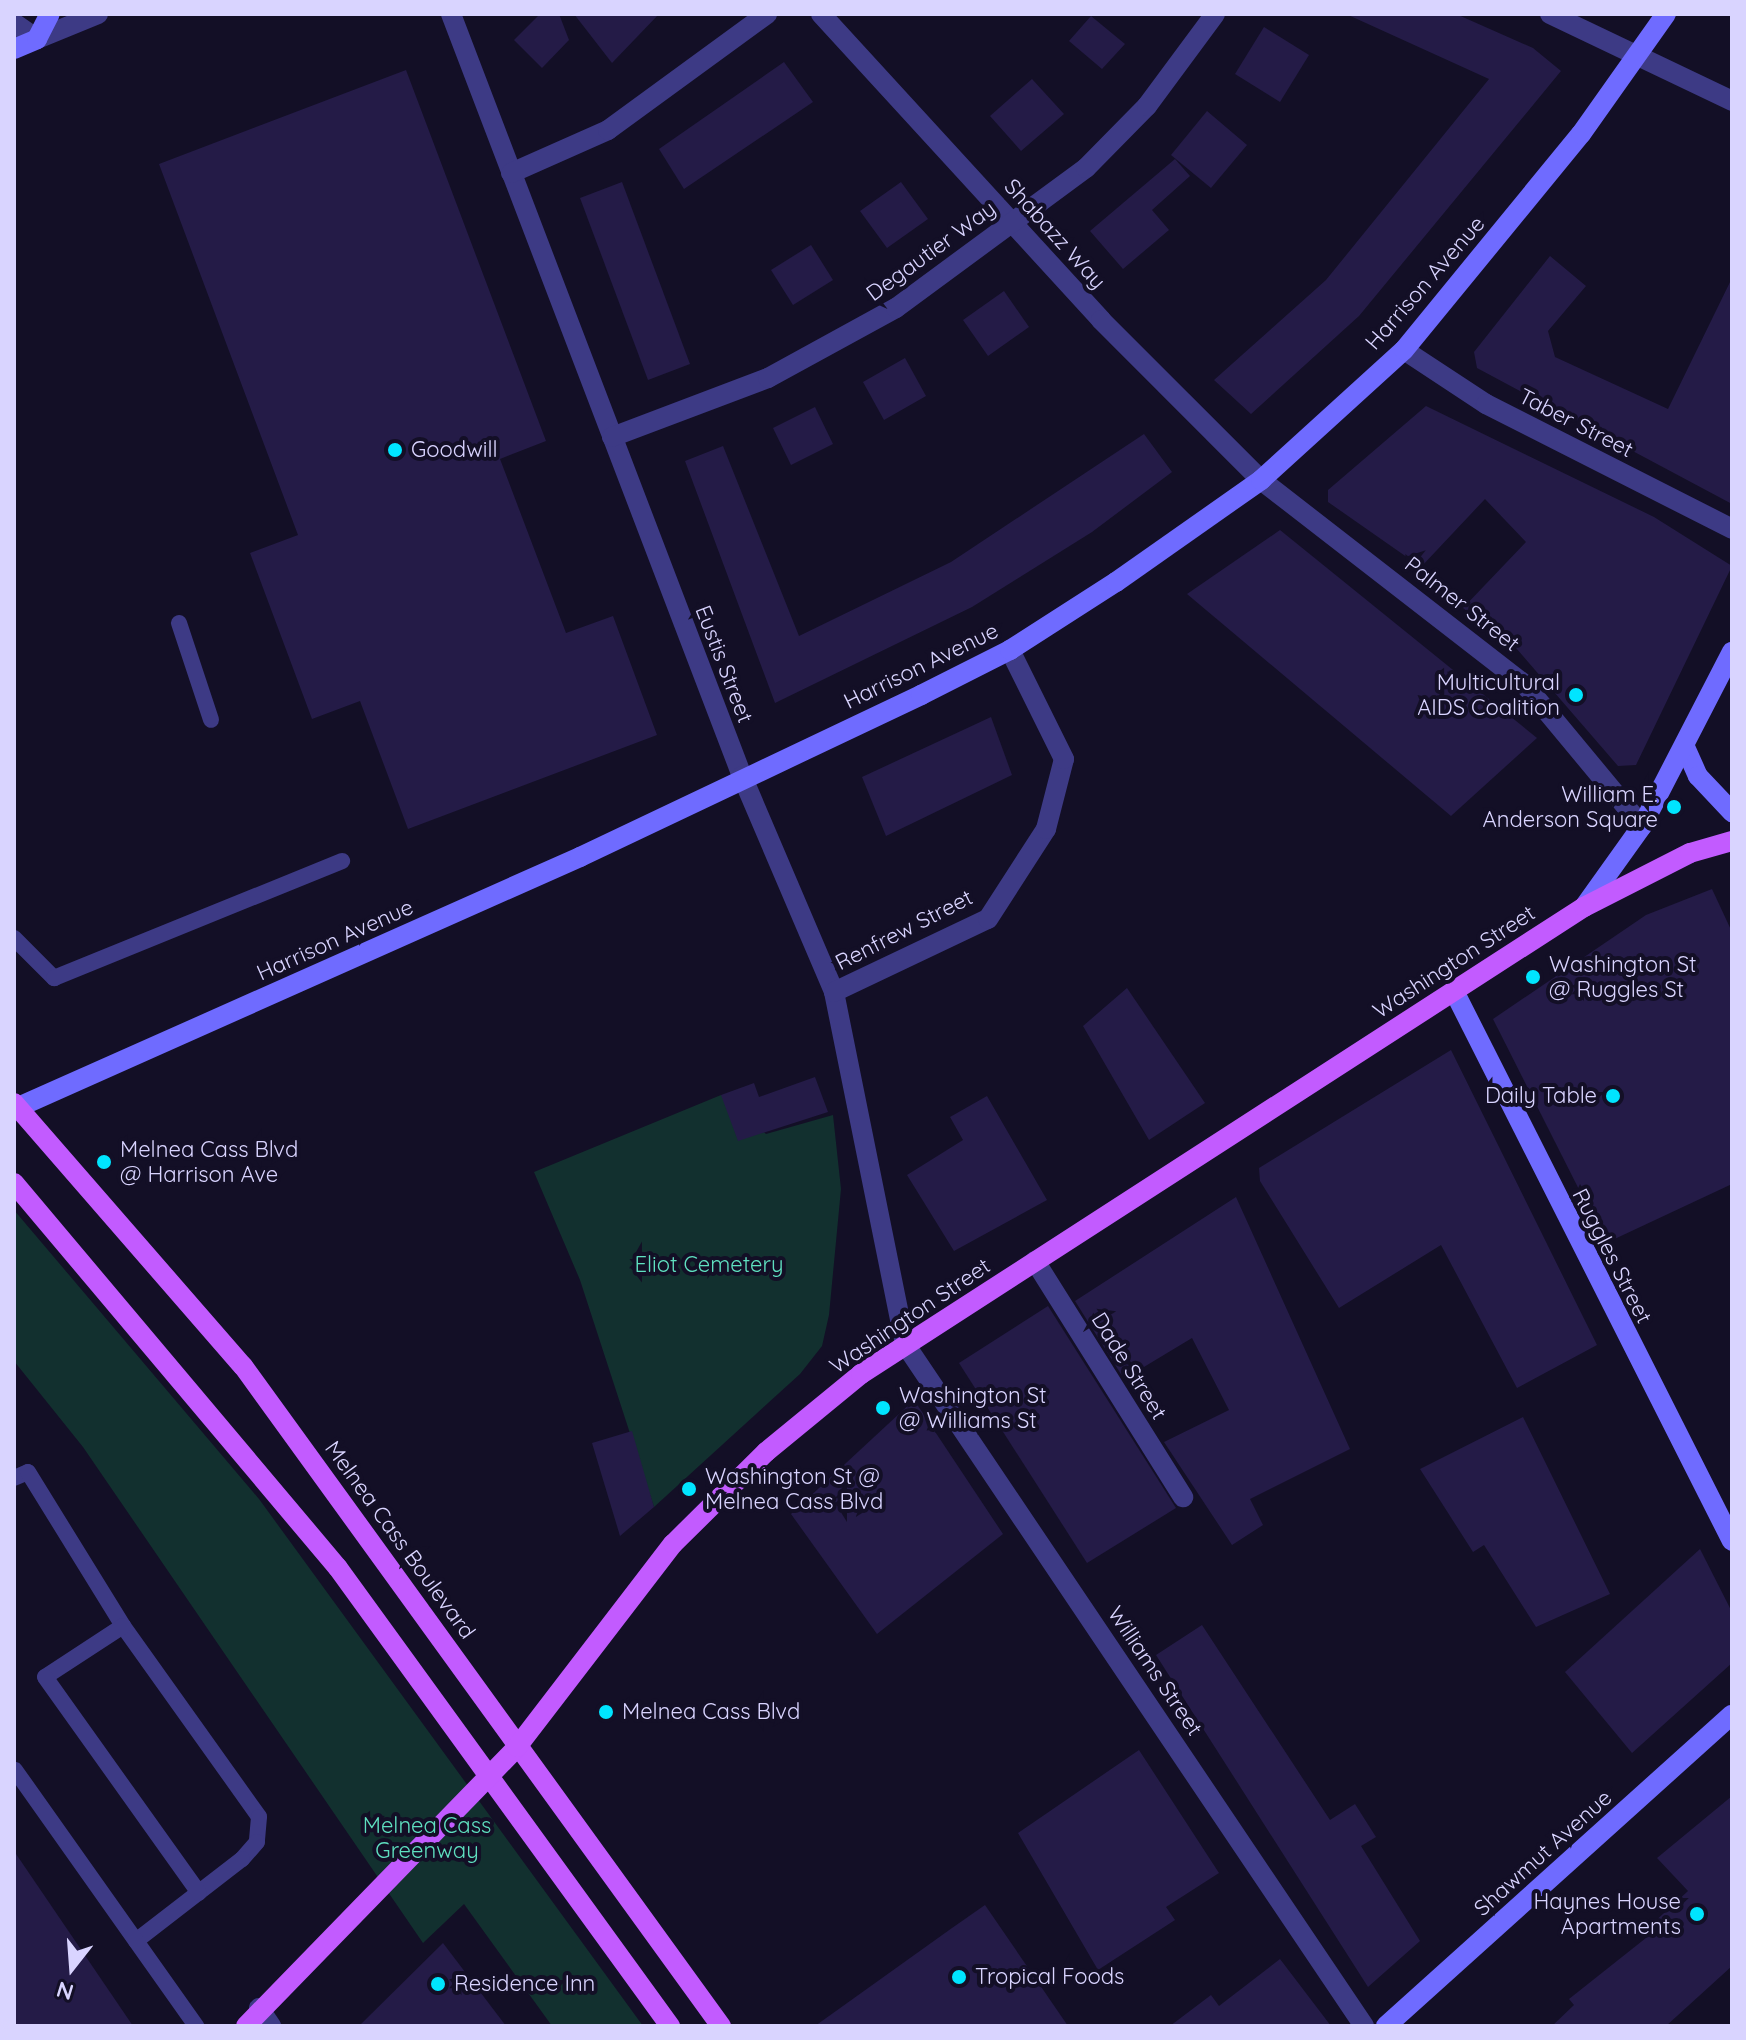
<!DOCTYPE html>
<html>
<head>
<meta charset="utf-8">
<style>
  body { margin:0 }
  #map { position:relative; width:1746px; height:2040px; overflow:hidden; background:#130f26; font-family:Quicksand,sans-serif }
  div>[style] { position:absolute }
  .green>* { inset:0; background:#12302f }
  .building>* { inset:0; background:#241b47 }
  .lane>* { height:16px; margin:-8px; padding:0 8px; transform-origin:8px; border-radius:8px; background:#3d3a85 }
  .street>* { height:20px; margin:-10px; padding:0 10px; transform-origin:10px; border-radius:10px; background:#3d3a85 }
  .secondary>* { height:20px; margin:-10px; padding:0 10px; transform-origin:10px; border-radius:10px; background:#6f6bff }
  .primary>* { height:20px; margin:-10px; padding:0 10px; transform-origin:10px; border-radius:10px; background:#c25bff }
  .dots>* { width:22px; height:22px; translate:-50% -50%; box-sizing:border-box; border:4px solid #130f26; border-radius:50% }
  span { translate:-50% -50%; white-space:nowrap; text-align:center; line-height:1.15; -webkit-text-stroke:8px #130f26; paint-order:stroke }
  .street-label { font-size:22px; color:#d9d4ff }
  .poi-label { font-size:22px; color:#d9d4ff }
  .left { translate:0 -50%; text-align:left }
  .right { translate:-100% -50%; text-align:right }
  .park-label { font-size:22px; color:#5fe0c0 }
  .frame { position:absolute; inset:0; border:16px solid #d9d4ff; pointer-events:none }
  .north { position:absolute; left:32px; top:1928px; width:80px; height:80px; -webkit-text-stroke:6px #130f26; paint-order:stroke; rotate:197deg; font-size:22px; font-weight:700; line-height:32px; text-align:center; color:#d9d4ff }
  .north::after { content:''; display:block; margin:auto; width:28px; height:36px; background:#d9d4ff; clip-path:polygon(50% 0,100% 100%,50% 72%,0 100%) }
</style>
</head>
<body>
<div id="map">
  <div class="green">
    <i style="clip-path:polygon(721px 1095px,766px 1134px,833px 1115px,841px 1189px,829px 1315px,822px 1346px,800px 1374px,654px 1507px,580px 1280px,534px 1172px)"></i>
    <i style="clip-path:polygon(14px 1210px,259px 1499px,643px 2026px,552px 2026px,464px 1904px,423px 1943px,83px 1447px,14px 1361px)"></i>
  </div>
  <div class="building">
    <i style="clip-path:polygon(540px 14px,559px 14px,569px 40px,542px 68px,514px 40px)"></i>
    <i style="clip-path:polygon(574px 14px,659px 14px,612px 63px)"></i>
    <i style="clip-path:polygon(1346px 14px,1456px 14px,1533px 48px,1561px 71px,1359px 316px,1251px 414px,1214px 380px,1326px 280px,1489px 79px)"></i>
    <i style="clip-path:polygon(1091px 16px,1125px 44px,1102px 69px,1069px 41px)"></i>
    <i style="clip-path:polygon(1264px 27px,1309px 55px,1280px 102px,1235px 74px)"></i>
    <i style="clip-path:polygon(784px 62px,813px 102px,684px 189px,659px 149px)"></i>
    <i style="clip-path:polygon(406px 70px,546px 441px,500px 459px,566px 633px,613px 616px,657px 735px,408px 829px,360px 701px,312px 719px,250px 553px,298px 535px,159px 164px)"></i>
    <i style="clip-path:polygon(1032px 79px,1064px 114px,1021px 151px,990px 116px)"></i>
    <i style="clip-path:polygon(1207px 111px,1247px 145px,1211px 188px,1171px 155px)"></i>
    <i style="clip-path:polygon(1175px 159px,1190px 176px,1152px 210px,1169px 230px,1123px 269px,1090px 231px)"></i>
    <i style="clip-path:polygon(622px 182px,690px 364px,648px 380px,580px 198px)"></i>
    <i style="clip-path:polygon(901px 182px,928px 219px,887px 248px,860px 211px)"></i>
    <i style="clip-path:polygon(811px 245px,833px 280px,793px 305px,771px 270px)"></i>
    <i style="clip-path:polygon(1550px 256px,1586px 286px,1548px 331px,1555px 357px,1668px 409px,1732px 278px,1732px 504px,1477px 368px,1474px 352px)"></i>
    <i style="clip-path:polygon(1004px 291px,1029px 327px,988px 356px,963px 320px)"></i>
    <i style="clip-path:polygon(905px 358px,926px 396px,884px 420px,863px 382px)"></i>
    <i style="clip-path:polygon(1426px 406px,1654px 517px,1732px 566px,1636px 765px,1618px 766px,1516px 648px,1463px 608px,1526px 542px,1485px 499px,1421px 567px,1328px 502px,1328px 490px)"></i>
    <i style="clip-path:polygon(815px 407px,833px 444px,791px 465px,773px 428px)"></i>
    <i style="clip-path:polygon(1144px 434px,1172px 472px,1092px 532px,972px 607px,775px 703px,685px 461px,723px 446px,799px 636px,951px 562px)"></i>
    <i style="clip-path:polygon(1280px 530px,1537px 738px,1451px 816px,1187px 594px)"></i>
    <i style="clip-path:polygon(991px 717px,1012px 775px,886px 836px,862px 777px)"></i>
    <i style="clip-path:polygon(1712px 889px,1732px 932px,1732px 1184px,1606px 1243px,1493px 1019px,1646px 915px)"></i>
    <i style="clip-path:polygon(1127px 988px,1205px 1103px,1149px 1140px,1083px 1026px)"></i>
    <i style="clip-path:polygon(1451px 1050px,1597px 1345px,1517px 1388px,1441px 1245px,1339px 1308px,1260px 1181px,1259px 1168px)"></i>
    <i style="clip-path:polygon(815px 1077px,828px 1112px,738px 1141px,721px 1095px,754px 1083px,759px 1097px)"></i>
    <i style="clip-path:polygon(987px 1096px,1047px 1200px,954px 1251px,907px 1175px,963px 1140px,950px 1117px)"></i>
    <i style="clip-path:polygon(1236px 1197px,1350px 1449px,1250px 1499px,1263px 1525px,1232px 1545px,1164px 1442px,1229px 1410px,1192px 1338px,1124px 1379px,1075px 1301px)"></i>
    <i style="clip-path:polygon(1048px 1306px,1176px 1508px,1087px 1563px,959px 1363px)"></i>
    <i style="clip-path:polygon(914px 1400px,1003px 1534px,877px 1634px,791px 1514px)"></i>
    <i style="clip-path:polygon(1523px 1417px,1610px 1594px,1536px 1627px,1484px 1545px,1473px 1552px,1420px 1469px)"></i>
    <i style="clip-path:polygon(632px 1431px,654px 1507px,620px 1536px,592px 1443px)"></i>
    <i style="clip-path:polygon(1700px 1549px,1732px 1612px,1732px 1663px,1632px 1753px,1565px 1672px)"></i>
    <i style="clip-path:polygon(1202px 1625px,1330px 1820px,1355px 1804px,1376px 1837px,1361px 1846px,1420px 1941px,1368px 1987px,1156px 1655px)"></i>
    <i style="clip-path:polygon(1139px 1750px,1219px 1873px,1166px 1907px,1175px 1920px,1098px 1970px,1018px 1833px)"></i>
    <i style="clip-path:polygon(1732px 1796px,1732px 1966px,1666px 2026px,1552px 2026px,1574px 2005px,1569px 1999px,1656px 1930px,1651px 1925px,1688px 1891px,1657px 1858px)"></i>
    <i style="clip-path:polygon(14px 1851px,133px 2026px,14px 2026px)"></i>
    <i style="clip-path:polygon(985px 1905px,1068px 2026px,815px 2026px,952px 1928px)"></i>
    <i style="clip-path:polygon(443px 1943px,506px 2026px,359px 2026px)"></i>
    <i style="clip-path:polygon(1280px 1959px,1331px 2026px,1170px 2026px,1211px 1995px,1219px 2006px)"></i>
  </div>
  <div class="lane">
    <i style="left:179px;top:623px;width:102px;rotate:71.7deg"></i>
    <i style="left:14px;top:938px;width:57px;rotate:45deg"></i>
    <i style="left:54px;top:978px;width:311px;rotate:-22.1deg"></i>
    <i style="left:14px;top:1478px;width:15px;rotate:-23deg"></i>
    <i style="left:28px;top:1472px;width:181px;rotate:58.3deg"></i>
    <i style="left:123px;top:1626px;width:234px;rotate:54.5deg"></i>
    <i style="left:259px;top:1817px;width:25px;rotate:95deg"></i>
    <i style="left:257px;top:1842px;width:23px;rotate:131deg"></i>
    <i style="left:242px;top:1859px;width:134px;rotate:142.3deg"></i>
    <i style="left:123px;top:1626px;width:93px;rotate:146.8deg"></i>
    <i style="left:45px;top:1677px;width:265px;rotate:54.5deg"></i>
    <i style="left:15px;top:1770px;width:314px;rotate:54.7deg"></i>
  </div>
  <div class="street">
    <i style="left:451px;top:14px;width:816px;rotate:69.1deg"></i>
    <i style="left:742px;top:776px;width:235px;rotate:66.9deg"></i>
    <i style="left:834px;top:992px;width:359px;rotate:78.6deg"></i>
    <i style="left:905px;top:1344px;width:822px;rotate:56.06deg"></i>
    <i style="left:821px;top:14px;width:415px;rotate:47.5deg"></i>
    <i style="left:1101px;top:320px;width:226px;rotate:45deg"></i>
    <i style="left:1261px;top:480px;width:334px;rotate:37.8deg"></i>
    <i style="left:1525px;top:685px;width:183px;rotate:50.3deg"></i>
    <i style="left:1550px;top:14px;width:202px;rotate:25.5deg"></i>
    <i style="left:14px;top:23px;width:28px;rotate:35deg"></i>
    <i style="left:37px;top:39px;width:66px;rotate:-22.3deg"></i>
    <i style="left:511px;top:173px;width:106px;rotate:-23.9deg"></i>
    <i style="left:608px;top:130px;width:197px;rotate:-36.1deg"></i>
    <i style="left:1404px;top:350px;width:98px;rotate:33.4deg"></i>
    <i style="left:1486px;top:404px;width:276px;rotate:26.9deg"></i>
    <i style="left:612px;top:437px;width:167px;rotate:-20.7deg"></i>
    <i style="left:768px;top:378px;width:146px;rotate:-28.7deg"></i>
    <i style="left:896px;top:308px;width:236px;rotate:-36.4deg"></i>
    <i style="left:1086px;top:168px;width:87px;rotate:-45.5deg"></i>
    <i style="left:1147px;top:106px;width:114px;rotate:-53.5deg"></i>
    <i style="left:834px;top:992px;width:170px;rotate:-25.4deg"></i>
    <i style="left:988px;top:919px;width:107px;rotate:-57.2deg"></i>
    <i style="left:1046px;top:829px;width:72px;rotate:-75.6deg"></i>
    <i style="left:1064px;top:759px;width:122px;rotate:-116.4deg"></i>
    <i style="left:1035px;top:1261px;width:279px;rotate:57.9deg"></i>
    <i style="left:259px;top:2008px;width:22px;rotate:56deg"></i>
  </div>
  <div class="secondary">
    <i style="left:14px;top:49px;width:25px;rotate:-23deg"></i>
    <i style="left:37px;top:39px;width:28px;rotate:-63deg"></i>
    <i style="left:1685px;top:747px;width:32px;rotate:66deg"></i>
    <i style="left:1698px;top:776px;width:50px;rotate:46.6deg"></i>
    <i style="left:1584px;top:907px;width:100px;rotate:-54.4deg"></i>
    <i style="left:1642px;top:826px;width:196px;rotate:-62.7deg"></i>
    <i style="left:1454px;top:991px;width:616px;rotate:63.19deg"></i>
    <i style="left:14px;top:1109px;width:620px;rotate:-24deg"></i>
    <i style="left:580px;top:857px;width:378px;rotate:-25.4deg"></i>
    <i style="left:921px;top:695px;width:100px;rotate:-26.8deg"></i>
    <i style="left:1010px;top:650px;width:126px;rotate:-32.7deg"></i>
    <i style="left:1116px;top:582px;width:177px;rotate:-35.1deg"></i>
    <i style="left:1261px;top:480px;width:193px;rotate:-42.3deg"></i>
    <i style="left:1404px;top:350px;width:279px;rotate:-50.7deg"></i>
    <i style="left:1581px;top:134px;width:147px;rotate:-54.7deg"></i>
    <i style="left:1386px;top:2026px;width:465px;rotate:-42deg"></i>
  </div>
  <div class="primary">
    <i style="left:14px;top:1103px;width:349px;rotate:49deg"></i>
    <i style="left:243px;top:1366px;width:815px;rotate:54.09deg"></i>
    <i style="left:14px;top:1183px;width:503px;rotate:49.92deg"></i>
    <i style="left:338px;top:1568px;width:566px;rotate:54.06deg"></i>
    <i style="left:246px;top:2026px;width:389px;rotate:-45.8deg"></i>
    <i style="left:517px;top:1747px;width:256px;rotate:-52.5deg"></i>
    <i style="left:673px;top:1544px;width:131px;rotate:-44.7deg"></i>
    <i style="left:766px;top:1452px;width:123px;rotate:-39.4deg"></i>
    <i style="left:861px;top:1374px;width:861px;rotate:-32.86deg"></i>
    <i style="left:1584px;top:907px;width:119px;rotate:-27deg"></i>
    <i style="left:1690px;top:853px;width:44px;rotate:-15.9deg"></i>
  </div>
  <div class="dots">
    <i style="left:395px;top:450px;background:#00e5ff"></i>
    <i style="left:1576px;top:695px;background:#00e5ff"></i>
    <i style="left:1674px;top:807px;background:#00e5ff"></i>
    <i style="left:1533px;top:977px;background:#00e5ff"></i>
    <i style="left:1613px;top:1096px;background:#00e5ff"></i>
    <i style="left:104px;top:1162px;background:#00e5ff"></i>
    <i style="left:883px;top:1408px;background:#00e5ff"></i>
    <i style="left:689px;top:1489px;background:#00e5ff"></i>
    <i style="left:606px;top:1712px;background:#00e5ff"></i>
    <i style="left:1697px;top:1914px;background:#00e5ff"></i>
    <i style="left:959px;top:1977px;background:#00e5ff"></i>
    <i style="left:438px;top:1984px;background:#00e5ff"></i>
  </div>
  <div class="street-label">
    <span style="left:1055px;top:234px;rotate:48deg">Shabazz Way</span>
    <span style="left:931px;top:251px;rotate:-36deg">Degautier Way</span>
    <span style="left:1425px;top:283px;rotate:-49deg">Harrison Avenue</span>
    <span style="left:1576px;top:423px;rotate:27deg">Taber Street</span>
    <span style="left:1462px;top:604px;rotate:38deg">Palmer Street</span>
    <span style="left:724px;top:664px;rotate:69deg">Eustis Street</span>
    <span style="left:921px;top:666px;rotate:-26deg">Harrison Avenue</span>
    <span style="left:904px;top:930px;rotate:-27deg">Renfrew Street</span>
    <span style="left:335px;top:940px;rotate:-24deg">Harrison Avenue</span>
    <span style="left:1454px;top:962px;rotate:-33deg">Washington Street</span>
    <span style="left:1612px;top:1256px;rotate:63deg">Ruggles Street</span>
    <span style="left:910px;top:1316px;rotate:-34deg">Washington Street</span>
    <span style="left:1129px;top:1366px;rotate:58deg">Dade Street</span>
    <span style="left:400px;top:1540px;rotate:54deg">Melnea Cass Boulevard</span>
    <span style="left:1155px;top:1671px;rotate:56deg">Williams Street</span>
    <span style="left:1543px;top:1853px;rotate:-42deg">Shawmut Avenue</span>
  </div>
  <div class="poi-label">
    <span class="left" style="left:411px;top:450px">Goodwill</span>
    <span class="right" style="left:1560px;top:695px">Multicultural<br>AIDS Coalition</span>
    <span class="right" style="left:1658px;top:807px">William E.<br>Anderson Square</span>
    <span class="left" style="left:1549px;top:977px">Washington St<br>@ Ruggles St</span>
    <span class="right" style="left:1597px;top:1096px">Daily Table</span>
    <span class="left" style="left:120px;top:1162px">Melnea Cass Blvd<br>@ Harrison Ave</span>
    <span class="left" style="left:899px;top:1408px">Washington St<br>@ Williams St</span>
    <span class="left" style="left:705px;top:1489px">Washington St @<br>Melnea Cass Blvd</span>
    <span class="left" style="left:622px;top:1712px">Melnea Cass Blvd</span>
    <span class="right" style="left:1681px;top:1914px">Haynes House<br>Apartments</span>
    <span class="left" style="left:975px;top:1977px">Tropical Foods</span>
    <span class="left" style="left:454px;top:1984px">Residence Inn</span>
  </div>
  <div class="park-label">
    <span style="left:709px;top:1265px">Eliot Cemetery</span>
    <span style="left:427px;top:1838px">Melnea Cass<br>Greenway</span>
  </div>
  <div class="frame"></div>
  <div class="north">N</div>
</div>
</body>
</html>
